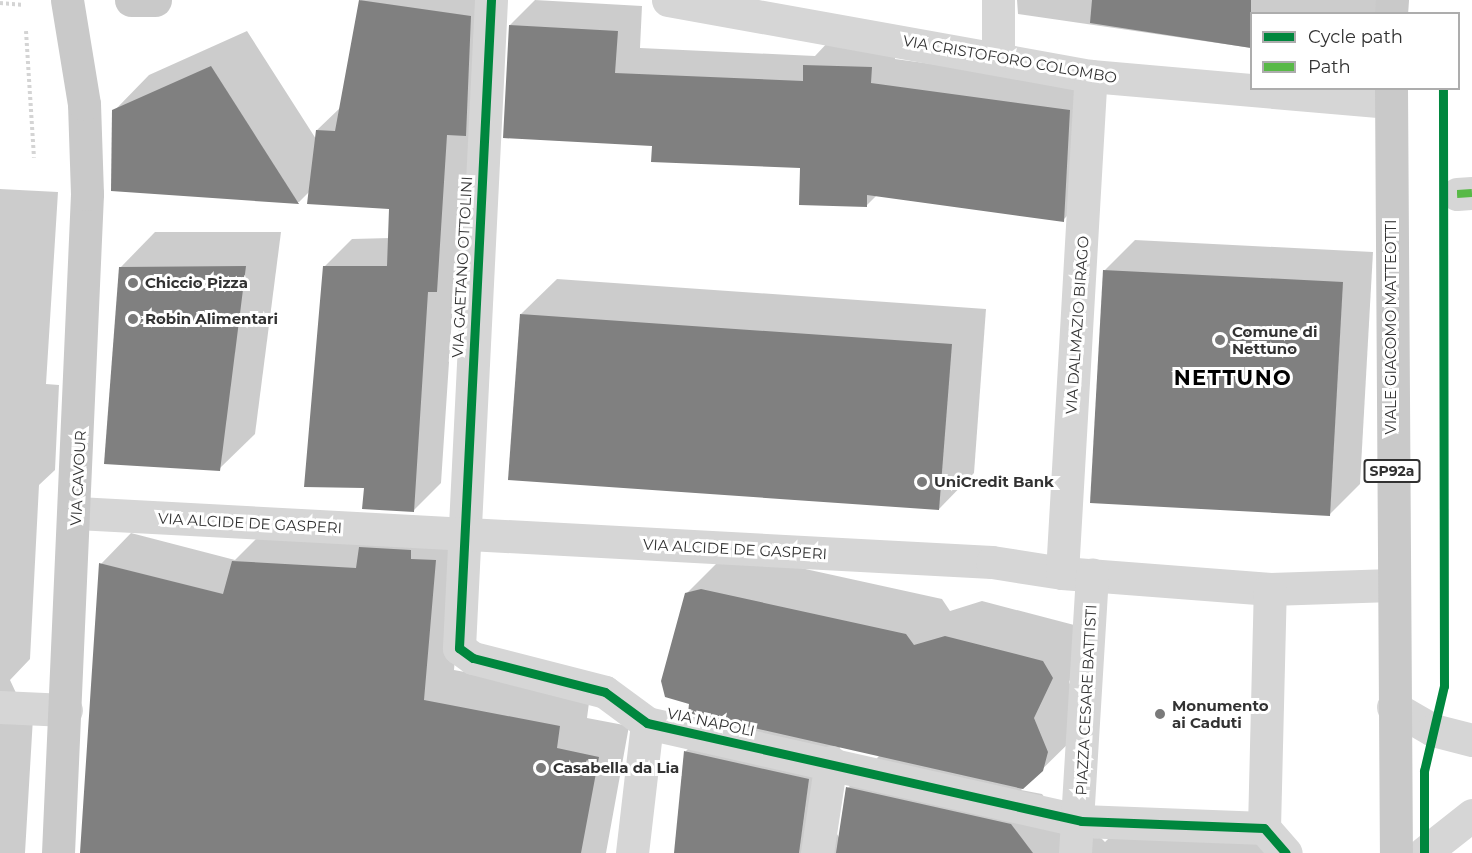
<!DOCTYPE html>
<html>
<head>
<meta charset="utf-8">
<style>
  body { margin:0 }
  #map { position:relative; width:1472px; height:853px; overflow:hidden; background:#fff; font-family:Montserrat,sans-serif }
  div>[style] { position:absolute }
  .shadow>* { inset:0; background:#0003 }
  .building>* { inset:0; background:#808080 }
  .path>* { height:4px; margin-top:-2px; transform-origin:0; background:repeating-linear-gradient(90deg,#d4d4d4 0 3px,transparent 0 6px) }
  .minor>* { height:33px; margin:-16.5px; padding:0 16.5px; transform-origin:16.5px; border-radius:16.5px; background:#d6d6d6 }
  .major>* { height:33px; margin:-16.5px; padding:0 16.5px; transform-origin:16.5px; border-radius:16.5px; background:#c9c9c9 }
  .quiet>* { height:8px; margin-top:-4px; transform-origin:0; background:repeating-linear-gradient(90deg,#58b947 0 15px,transparent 0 23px) }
  .cycleway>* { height:9px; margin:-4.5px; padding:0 4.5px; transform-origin:4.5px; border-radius:4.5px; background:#00873e }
  .dots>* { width:16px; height:16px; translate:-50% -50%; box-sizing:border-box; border:3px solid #fff; border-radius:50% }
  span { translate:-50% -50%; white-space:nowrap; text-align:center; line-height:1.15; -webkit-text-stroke:6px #fff; paint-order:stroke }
  .shield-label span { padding:2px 4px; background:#fff; border:2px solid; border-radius:4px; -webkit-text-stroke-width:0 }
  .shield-label { font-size:14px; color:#323232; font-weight:700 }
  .street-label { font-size:15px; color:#323232 }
  .poi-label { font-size:15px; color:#323232; font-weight:700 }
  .left { translate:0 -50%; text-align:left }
  .district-label { font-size:21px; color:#000; font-weight:700; letter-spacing:1.5px }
  .legend { position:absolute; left:1250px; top:12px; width:210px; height:78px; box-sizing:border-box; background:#fff; border:2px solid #adadad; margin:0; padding:8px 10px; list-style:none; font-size:18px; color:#323232 }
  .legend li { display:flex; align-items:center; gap:12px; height:30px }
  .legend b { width:30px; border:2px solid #adadad }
</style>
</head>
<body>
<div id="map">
  <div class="shadow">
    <i style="clip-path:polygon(361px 0,497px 0,464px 262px,455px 272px,441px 483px,413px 511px,366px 487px,324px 267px,352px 239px,390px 238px,391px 208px,310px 191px,299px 202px,113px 190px,114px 111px,149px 75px,247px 31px,316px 139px,317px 130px,341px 107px)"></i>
    <i style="clip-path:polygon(535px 0,642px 6px,640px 48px,815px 56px,830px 40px,896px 43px,895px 59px,1095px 86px,1088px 195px,1063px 220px,877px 195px,866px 206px,801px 167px,654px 144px,510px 25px)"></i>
    <i style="clip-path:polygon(1017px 0,1386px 0,1376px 14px,1252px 14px,1252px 48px,1018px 14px)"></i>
    <i style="clip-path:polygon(0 189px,58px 192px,46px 384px,59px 385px,55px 470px,39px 485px,30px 659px,10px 680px,17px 695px,34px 701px,25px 853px,0 853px)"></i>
    <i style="clip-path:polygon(155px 232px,281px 232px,255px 434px,219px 469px,120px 268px)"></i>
    <i style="clip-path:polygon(1135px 240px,1373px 252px,1360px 484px,1329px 515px,1105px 270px)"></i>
    <i style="clip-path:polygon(557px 279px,986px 309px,974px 473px,939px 509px,521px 314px)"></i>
    <i style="clip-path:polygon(466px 530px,454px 670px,590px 695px,587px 718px,629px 726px,606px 853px,82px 853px,101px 564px,131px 533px,235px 560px,264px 531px)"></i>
    <i style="clip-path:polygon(evenodd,737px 554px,942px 599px,950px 611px,982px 601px,1078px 626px,1088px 641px,1069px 682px,1083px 716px,1078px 734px,1021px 790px,1042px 794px,1061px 819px,1088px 825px,1105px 842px,1136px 811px,1261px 836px,1274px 853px,676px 853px,686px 751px,718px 718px,686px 594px,722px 558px,737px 554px,840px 746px,880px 755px,848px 788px,840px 839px,828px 819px,840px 746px)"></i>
  </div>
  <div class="building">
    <i style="clip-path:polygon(359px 0,471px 16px,466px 136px,447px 135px,437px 292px,428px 292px,414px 512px,362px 509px,364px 488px,304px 487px,323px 266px,387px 266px,389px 209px,307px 204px,316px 130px,335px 131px)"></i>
    <i style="clip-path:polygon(1092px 0,1251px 0,1251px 48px,1090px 23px)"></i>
    <i style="clip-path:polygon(509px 25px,618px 31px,615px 73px,803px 81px,803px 65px,872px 67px,871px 83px,1070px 110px,1064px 222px,867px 195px,867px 207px,799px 205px,800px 168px,651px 162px,652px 146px,503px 138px)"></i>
    <i style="clip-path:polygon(211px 66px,299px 204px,111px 191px,112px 110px)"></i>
    <i style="clip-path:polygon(246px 266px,220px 471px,104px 464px,119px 267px)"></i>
    <i style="clip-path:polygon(1103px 270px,1343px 282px,1330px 516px,1090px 503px)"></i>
    <i style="clip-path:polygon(520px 314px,952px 344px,939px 510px,508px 480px)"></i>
    <i style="clip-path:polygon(359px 547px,411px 550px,411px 559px,436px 560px,424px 700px,560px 726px,557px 748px,599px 757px,581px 853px,80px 853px,99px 563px,223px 594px,232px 561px,356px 568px)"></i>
    <i style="clip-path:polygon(701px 589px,906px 634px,914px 645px,945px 636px,1043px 661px,1053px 678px,1034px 718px,1048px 752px,1043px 771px,1023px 789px,688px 713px,689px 704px,665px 697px,661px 681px,685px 593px)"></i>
    <i style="clip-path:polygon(684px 751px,809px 779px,799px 853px,674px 853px)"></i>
    <i style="clip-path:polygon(846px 787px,1011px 824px,1033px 853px,836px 853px)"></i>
  </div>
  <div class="path">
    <i style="left:0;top:3px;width:24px;rotate:5deg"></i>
    <i style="left:26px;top:31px;width:127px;rotate:86.4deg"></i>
  </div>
  <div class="minor">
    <i style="left:491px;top:0;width:649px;rotate:92.83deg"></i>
    <i style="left:459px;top:648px;width:17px;rotate:36deg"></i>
    <i style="left:473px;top:658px;width:136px;rotate:14.4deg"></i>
    <i style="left:605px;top:692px;width:52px;rotate:36.4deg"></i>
    <i style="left:647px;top:723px;width:445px;rotate:12.7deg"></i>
    <i style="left:1081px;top:821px;width:183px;rotate:2.2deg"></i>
    <i style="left:1264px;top:828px;width:33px;rotate:49deg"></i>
    <i style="left:668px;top:0;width:430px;rotate:10.2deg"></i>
    <i style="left:1091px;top:76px;width:300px;rotate:5deg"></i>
    <i style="left:998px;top:0;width:56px;rotate:90deg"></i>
    <i style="left:1457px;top:194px;width:15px;rotate:-4deg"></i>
    <i style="left:77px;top:513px;width:916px;rotate:3.07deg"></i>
    <i style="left:992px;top:562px;width:71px;rotate:8.9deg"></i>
    <i style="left:1062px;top:573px;width:209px;rotate:4.4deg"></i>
    <i style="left:1270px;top:589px;width:122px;rotate:-1.9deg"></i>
    <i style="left:1062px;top:573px;width:498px;rotate:-86.7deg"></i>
    <i style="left:0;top:707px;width:66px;rotate:2.6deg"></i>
    <i style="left:1393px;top:707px;width:46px;rotate:29.9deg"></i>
    <i style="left:1433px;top:730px;width:40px;rotate:14.4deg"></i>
    <i style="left:1264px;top:828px;width:239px;rotate:-88.6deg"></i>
    <i style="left:632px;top:853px;width:131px;rotate:-83.4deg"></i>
    <i style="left:817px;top:853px;width:92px;rotate:-81.3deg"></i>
    <i style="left:1075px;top:853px;width:279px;rotate:-86.5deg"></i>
    <i style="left:1424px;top:853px;width:61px;rotate:-38.4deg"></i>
  </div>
  <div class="major">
    <i style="left:131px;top:0;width:24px"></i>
    <i style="left:1391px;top:14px;width:14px;rotate:-86deg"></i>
    <i style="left:1391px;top:88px;width:765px;rotate:89.63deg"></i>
    <i style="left:58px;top:853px;width:660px;rotate:-87.48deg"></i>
    <i style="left:87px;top:194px;width:90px;rotate:-91.9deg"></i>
    <i style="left:84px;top:104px;width:105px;rotate:-99.3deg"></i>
  </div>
  <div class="quiet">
    <i style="left:1457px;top:194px;width:15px;rotate:-4deg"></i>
  </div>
  <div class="cycleway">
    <i style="left:491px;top:0;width:649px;rotate:92.83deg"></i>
    <i style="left:459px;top:648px;width:17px;rotate:36deg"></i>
    <i style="left:473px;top:658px;width:136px;rotate:14.4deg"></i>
    <i style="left:605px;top:692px;width:52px;rotate:36.4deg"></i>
    <i style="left:647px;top:723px;width:445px;rotate:12.7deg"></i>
    <i style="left:1081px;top:821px;width:183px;rotate:2.2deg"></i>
    <i style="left:1264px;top:828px;width:33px;rotate:49deg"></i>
    <i style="left:1424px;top:853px;width:82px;rotate:-90deg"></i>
    <i style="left:1424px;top:771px;width:87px;rotate:-76.8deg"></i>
    <i style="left:1444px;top:686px;width:598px;rotate:-90.1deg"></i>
  </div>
  <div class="dots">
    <i style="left:133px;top:283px;background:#7a7a7a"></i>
    <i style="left:133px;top:319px;background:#7a7a7a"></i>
    <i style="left:1220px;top:340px;background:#7a7a7a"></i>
    <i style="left:922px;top:482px;background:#7a7a7a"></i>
    <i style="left:1160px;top:714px;background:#7a7a7a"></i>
    <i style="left:541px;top:768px;background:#7a7a7a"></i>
  </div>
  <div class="shield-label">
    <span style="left:1392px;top:471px">SP92a</span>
  </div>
  <div class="street-label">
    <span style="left:1010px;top:59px;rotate:10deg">VIA CRISTOFORO COLOMBO</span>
    <span style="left:462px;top:267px;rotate:-87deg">VIA GAETANO OTTOLINI</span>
    <span style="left:1077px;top:325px;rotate:-86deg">VIA DALMAZIO BIRAGO</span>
    <span style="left:1391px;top:327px;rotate:-90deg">VIALE GIACOMO MATTEOTTI</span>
    <span style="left:78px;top:478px;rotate:-87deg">VIA CAVOUR</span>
    <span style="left:250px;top:523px;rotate:3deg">VIA ALCIDE DE GASPERI</span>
    <span style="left:735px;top:549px;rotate:3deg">VIA ALCIDE DE GASPERI</span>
    <span style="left:1086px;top:700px;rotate:-87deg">PIAZZA CESARE BATTISTI</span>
    <span style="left:711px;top:722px;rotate:12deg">VIA NAPOLI</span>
  </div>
  <div class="poi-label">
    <span class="left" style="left:145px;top:283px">Chiccio Pizza</span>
    <span class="left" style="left:145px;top:319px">Robin Alimentari</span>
    <span class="left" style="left:1232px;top:340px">Comune di<br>Nettuno</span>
    <span class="left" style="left:934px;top:482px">UniCredit Bank</span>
    <span class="left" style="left:1172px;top:714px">Monumento<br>ai Caduti</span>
    <span class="left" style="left:553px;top:768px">Casabella da Lia</span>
  </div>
  <div class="district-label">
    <span style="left:1233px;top:378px">NETTUNO</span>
  </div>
  <ul class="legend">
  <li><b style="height:8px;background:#00873e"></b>Cycle path</li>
  <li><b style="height:8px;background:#58b947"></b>Path</li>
  </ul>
</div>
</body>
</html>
